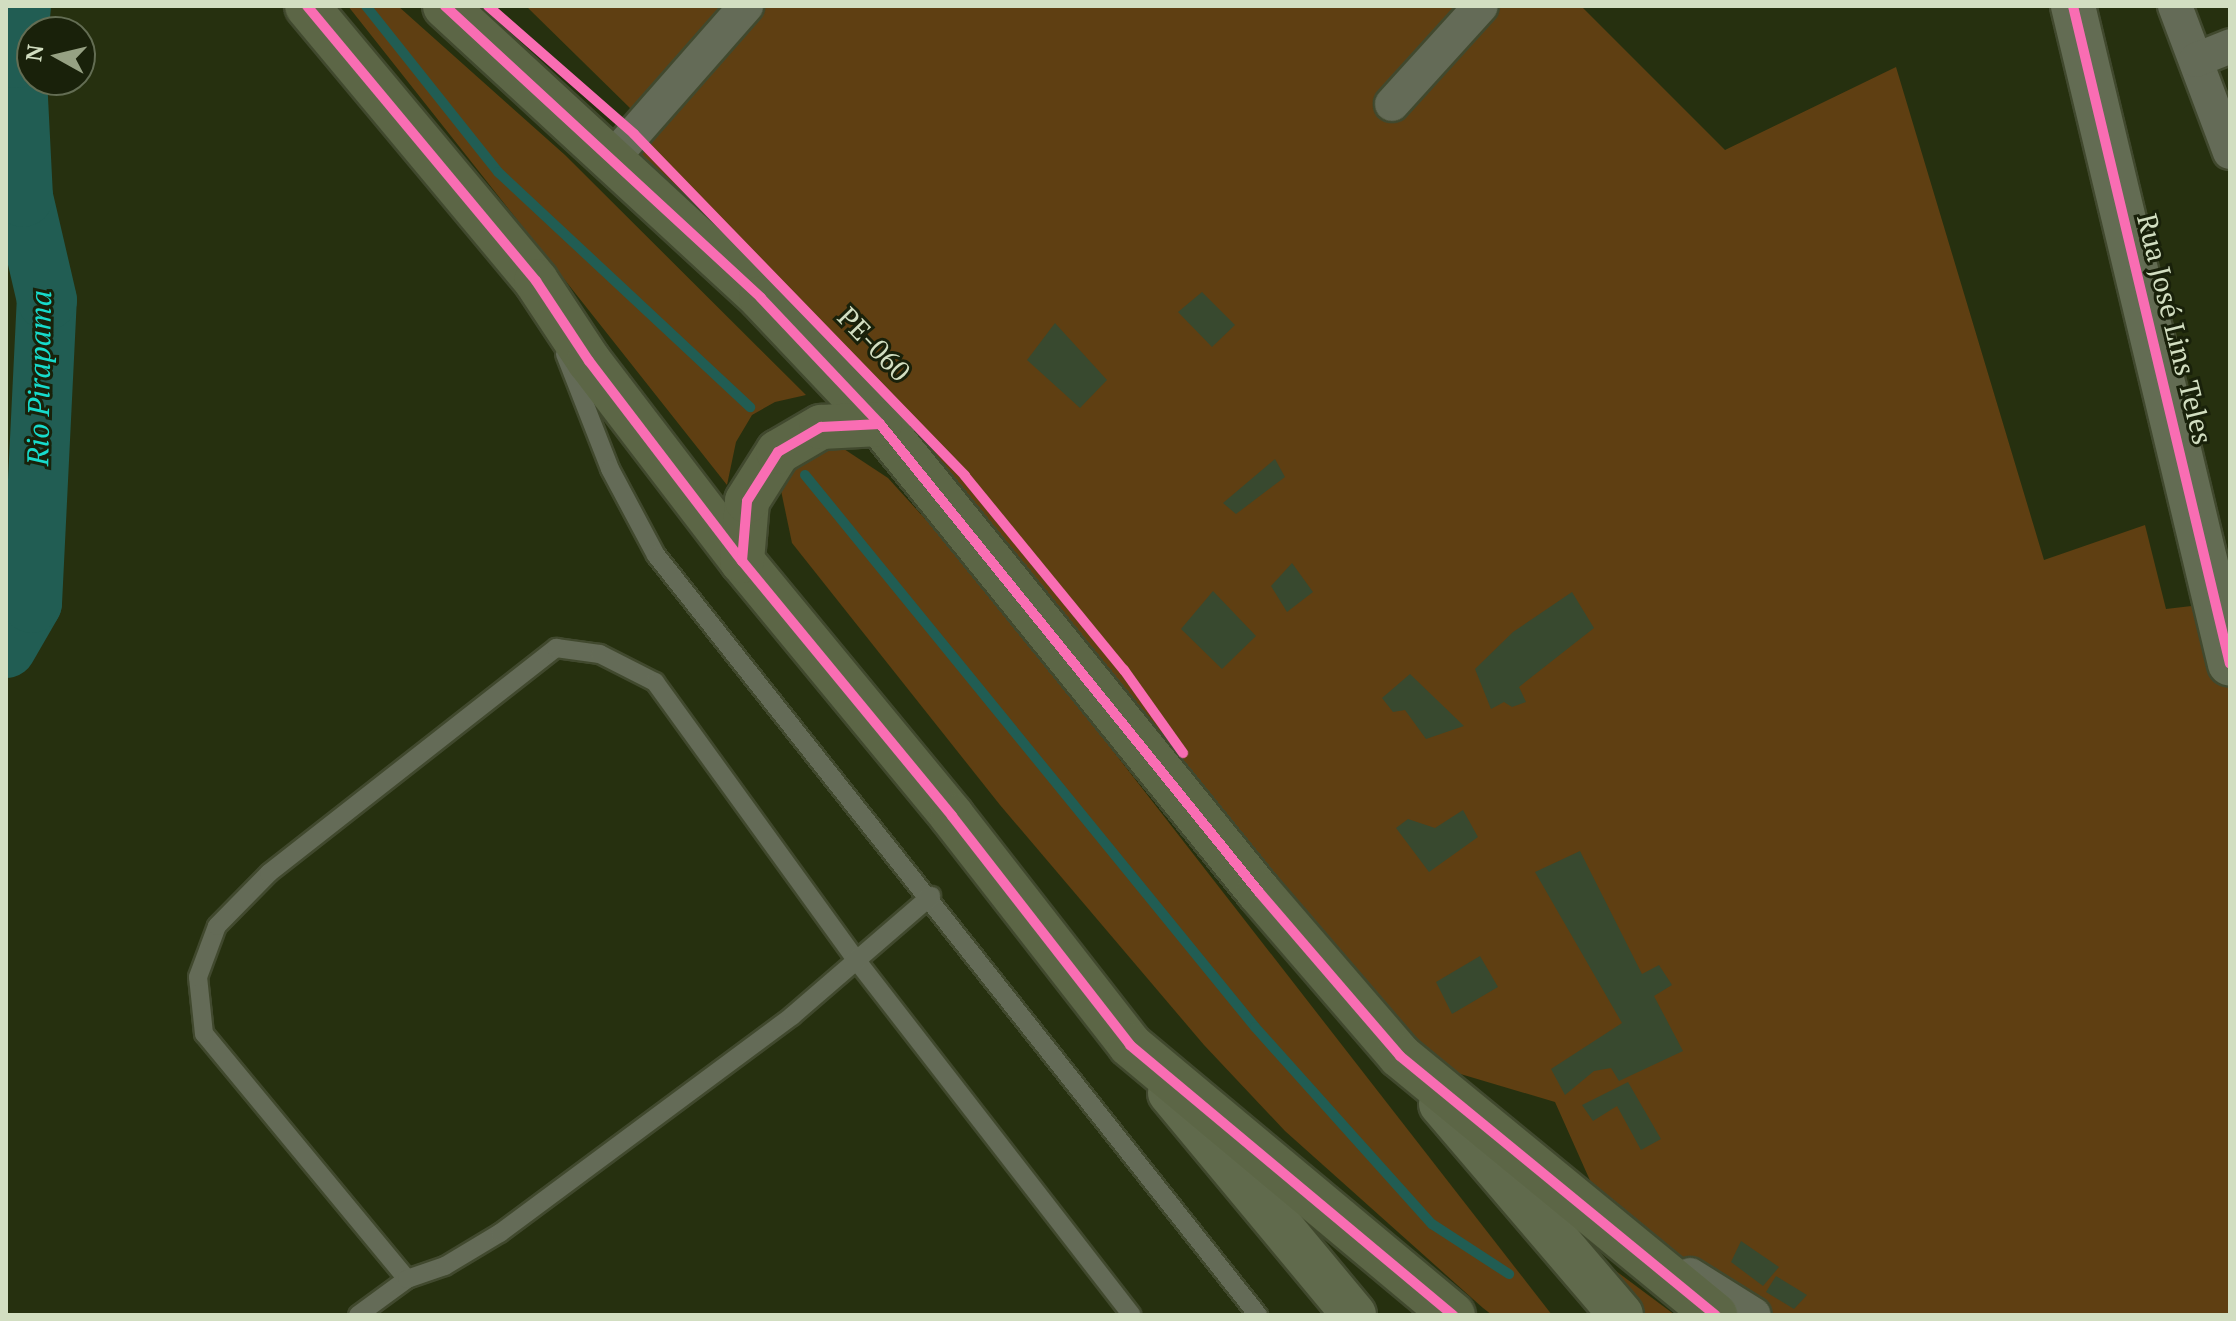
<!DOCTYPE html>
<html>
<head>
<meta charset="utf-8">
<style>
  body { margin:0 }
  #map { position:relative; width:2236px; height:1321px; overflow:hidden; background:#26300f; font-family:"PT Serif",serif }
  div>[style] { position:absolute }
  .green>* { inset:0; background:#5f3f12 }
  .stream>* { height:10px; margin:-5px; padding:0 5px; transform-origin:5px; border-radius:5px; background:#215d53 }
  .river>* { height:60px; margin:-30px; padding:0 30px; transform-origin:30px; border-radius:30px; background:#215d53 }
  .building>* { inset:0; background:#38492f }
  .roads { filter:drop-shadow(2px 0 #41492e) drop-shadow(-2px 0 #41492e) drop-shadow(0 2px #41492e) drop-shadow(0 -2px #41492e) }
  .lane>* { height:18px; margin:-9px; padding:0 9px; transform-origin:9px; border-radius:9px; background:#646b57 }
  .street>* { height:34px; margin:-17px; padding:0 17px; transform-origin:17px; border-radius:17px; background:#646b57 }
  .secondary>* { height:44px; margin:-22px; padding:0 22px; transform-origin:22px; border-radius:22px; background:#636c53 }
  .primary>* { height:44px; margin:-22px; padding:0 22px; transform-origin:22px; border-radius:22px; background:#606a4c }
  .highway>* { height:44px; margin:-22px; padding:0 22px; transform-origin:22px; border-radius:22px; background:#5c6646 }
  .cycleway>* { height:10px; margin:-5px; padding:0 5px; transform-origin:5px; border-radius:5px; background:#f96db3 }
  span { translate:-50% -50%; white-space:nowrap; text-align:center; line-height:1.15; -webkit-text-stroke:6px #19210a; paint-order:stroke }
  .street-label { font-size:28px; color:#d2dec1 }
  .water-label { font-size:30px; color:#17dccc; font-style:italic }
  .frame { position:absolute; inset:0; border:8px solid #d2dec1; pointer-events:none }
  .north { position:absolute; left:16px; top:16px; width:80px; height:80px; box-sizing:border-box; background:#19210a; border:2px solid #636d53; border-radius:50%; rotate:278deg; font-size:22px; font-weight:700; line-height:32px; text-align:center; color:#d2dec1 }
  .north::after { content:''; display:block; margin:auto; width:28px; height:36px; background:#96a183; clip-path:polygon(50% 0,100% 100%,50% 72%,0 100%) }
</style>
</head>
<body>
<div id="map">
  <div class="green">
    <i style="clip-path:polygon(348px 6px,398px 6px,565px 155px,806px 395px,775px 402px,752px 415px,736px 442px,727px 485px)"></i>
    <i style="clip-path:polygon(526px 6px,724px 6px,632px 110px)"></i>
    <i style="clip-path:polygon(746px 6px,1581px 6px,1725px 150px,1896px 67px,2044px 560px,2145px 525px,2166px 609px,2217px 603px,2230px 664px,2230px 1315px,1715px 1315px,1613px 1232px,1555px 1102px,1400px 1056px,1119px 715px,609px 162px)"></i>
    <i style="clip-path:polygon(812px 448px,844px 449px,888px 478px,977px 576px,1552px 1315px,1492px 1315px,1483px 1308px,1285px 1131px,1204px 1045px,1000px 805px,792px 543px,779px 481px)"></i>
    <i style="clip-path:polygon(1577px 1242px,1675px 1315px,1644px 1315px)"></i>
  </div>
  <div class="stream">
    <i style="left:366px;top:6px;width:212px;rotate:51.5deg"></i>
    <i style="left:498px;top:172px;width:345px;rotate:43deg"></i>
    <i style="left:805px;top:475px;width:712px;rotate:50.81deg"></i>
    <i style="left:1255px;top:1027px;width:265px;rotate:48.1deg"></i>
    <i style="left:1432px;top:1224px;width:92px;rotate:33deg"></i>
  </div>
  <div class="river">
    <i style="left:6px;top:648px;width:52px;rotate:-60deg"></i>
    <i style="left:32px;top:603px;width:303px;rotate:-87.2deg"></i>
    <i style="left:47px;top:300px;width:106px;rotate:-103.1deg"></i>
    <i style="left:23px;top:197px;width:139px;rotate:-92.9deg"></i>
    <i style="left:16px;top:58px;width:52px;rotate:-84.5deg"></i>
  </div>
  <div class="building">
    <i style="clip-path:polygon(1202px 292px,1235px 325px,1212px 347px,1178px 312px)"></i>
    <i style="clip-path:polygon(1055px 323px,1107px 380px,1080px 408px,1027px 360px)"></i>
    <i style="clip-path:polygon(1275px 459px,1285px 477px,1236px 514px,1223px 503px)"></i>
    <i style="clip-path:polygon(1292px 563px,1313px 592px,1287px 612px,1271px 586px)"></i>
    <i style="clip-path:polygon(1213px 591px,1256px 636px,1222px 669px,1181px 629px)"></i>
    <i style="clip-path:polygon(1572px 592px,1594px 628px,1519px 687px,1526px 702px,1512px 707px,1504px 702px,1491px 709px,1475px 669px,1513px 632px)"></i>
    <i style="clip-path:polygon(1410px 674px,1464px 726px,1426px 739px,1405px 710px,1393px 712px,1382px 698px)"></i>
    <i style="clip-path:polygon(1463px 810px,1478px 837px,1429px 872px,1396px 828px,1408px 819px,1435px 828px)"></i>
    <i style="clip-path:polygon(1580px 851px,1642px 974px,1659px 965px,1672px 985px,1654px 996px,1683px 1051px,1619px 1081px,1611px 1068px,1594px 1071px,1565px 1095px,1551px 1069px,1622px 1023px,1535px 872px)"></i>
    <i style="clip-path:polygon(1480px 956px,1498px 987px,1452px 1014px,1436px 982px)"></i>
    <i style="clip-path:polygon(1628px 1082px,1661px 1139px,1641px 1150px,1617px 1106px,1593px 1121px,1582px 1105px)"></i>
    <i style="clip-path:polygon(1741px 1241px,1779px 1267px,1763px 1286px,1731px 1262px)"></i>
    <i style="clip-path:polygon(1776px 1276px,1807px 1295px,1794px 1309px,1766px 1292px)"></i>
  </div>
  <div class="roads">
    <div class="lane">
      <i style="left:565px;top:354px;width:123px;rotate:68.6deg"></i>
      <i style="left:610px;top:469px;width:98px;rotate:61.9deg"></i>
      <i style="left:656px;top:555px;width:970px;rotate:51.62deg"></i>
      <i style="left:407px;top:1279px;width:318px;rotate:-129.6deg"></i>
      <i style="left:204px;top:1034px;width:57px;rotate:-96deg"></i>
      <i style="left:198px;top:977px;width:54px;rotate:-69.6deg"></i>
      <i style="left:217px;top:926px;width:74px;rotate:-45.5deg"></i>
      <i style="left:269px;top:873px;width:365px;rotate:-38.1deg"></i>
      <i style="left:556px;top:648px;width:44px;rotate:7.8deg"></i>
      <i style="left:600px;top:654px;width:62px;rotate:27deg"></i>
      <i style="left:655px;top:682px;width:344px;rotate:54.1deg"></i>
      <i style="left:857px;top:961px;width:448px;rotate:52.2deg"></i>
      <i style="left:358px;top:1315px;width:61px;rotate:-36.3deg"></i>
      <i style="left:407px;top:1279px;width:40px;rotate:-18.9deg"></i>
      <i style="left:445px;top:1266px;width:64px;rotate:-31deg"></i>
      <i style="left:500px;top:1233px;width:364px;rotate:-36.6deg"></i>
      <i style="left:792px;top:1016px;width:184px;rotate:-40.8deg"></i>
    </div>
    <div class="street">
      <i style="left:2175px;top:6px;width:156px;rotate:69.4deg"></i>
      <i style="left:2196px;top:60px;width:37px;rotate:-22deg"></i>
      <i style="left:1392px;top:104px;width:132px;rotate:-47.8deg"></i>
      <i style="left:609px;top:162px;width:208px;rotate:-48.7deg"></i>
      <i style="left:1690px;top:1275px;width:75px;rotate:32deg"></i>
    </div>
    <div class="secondary">
      <i style="left:2073px;top:6px;width:676px;rotate:76.58deg"></i>
    </div>
    <div class="primary">
      <i style="left:1170px;top:1093px;width:288px;rotate:50.3deg"></i>
      <i style="left:1441px;top:1104px;width:277px;rotate:49.5deg"></i>
    </div>
    <div class="highway">
      <i style="left:307px;top:6px;width:358px;rotate:50.2deg"></i>
      <i style="left:536px;top:281px;width:96px;rotate:56.5deg"></i>
      <i style="left:589px;top:361px;width:252px;rotate:52.6deg"></i>
      <i style="left:742px;top:561px;width:330px;rotate:50.5deg"></i>
      <i style="left:952px;top:816px;width:290px;rotate:52.1deg"></i>
      <i style="left:1130px;top:1045px;width:421px;rotate:39.9deg"></i>
      <i style="left:445px;top:6px;width:430px;rotate:42.7deg"></i>
      <i style="left:761px;top:298px;width:173px;rotate:46.6deg"></i>
      <i style="left:880px;top:424px;width:602px;rotate:51deg"></i>
      <i style="left:1259px;top:892px;width:216px;rotate:49.3deg"></i>
      <i style="left:1400px;top:1056px;width:408px;rotate:39.4deg"></i>
      <i style="left:742px;top:561px;width:60px;rotate:-85.2deg"></i>
      <i style="left:747px;top:501px;width:58px;rotate:-57.7deg"></i>
      <i style="left:778px;top:452px;width:50px;rotate:-30.2deg"></i>
      <i style="left:821px;top:427px;width:59px;rotate:-2.9deg"></i>
    </div>
  </div>
  <div class="cycleway">
    <i style="left:307px;top:6px;width:358px;rotate:50.2deg"></i>
    <i style="left:536px;top:281px;width:96px;rotate:56.5deg"></i>
    <i style="left:589px;top:361px;width:252px;rotate:52.6deg"></i>
    <i style="left:742px;top:561px;width:330px;rotate:50.5deg"></i>
    <i style="left:952px;top:816px;width:290px;rotate:52.1deg"></i>
    <i style="left:1130px;top:1045px;width:421px;rotate:39.9deg"></i>
    <i style="left:445px;top:6px;width:430px;rotate:42.7deg"></i>
    <i style="left:761px;top:298px;width:173px;rotate:46.6deg"></i>
    <i style="left:880px;top:424px;width:602px;rotate:51deg"></i>
    <i style="left:1259px;top:892px;width:216px;rotate:49.3deg"></i>
    <i style="left:1400px;top:1056px;width:408px;rotate:39.4deg"></i>
    <i style="left:488px;top:6px;width:194px;rotate:41.2deg"></i>
    <i style="left:634px;top:134px;width:476px;rotate:45.9deg"></i>
    <i style="left:965px;top:476px;width:251px;rotate:50.7deg"></i>
    <i style="left:1124px;top:670px;width:102px;rotate:54.6deg"></i>
    <i style="left:2073px;top:6px;width:676px;rotate:76.58deg"></i>
    <i style="left:742px;top:561px;width:60px;rotate:-85.2deg"></i>
    <i style="left:747px;top:501px;width:58px;rotate:-57.7deg"></i>
    <i style="left:778px;top:452px;width:50px;rotate:-30.2deg"></i>
    <i style="left:821px;top:427px;width:59px;rotate:-2.9deg"></i>
  </div>
  <div class="street-label">
    <span style="left:2175px;top:329px;rotate:76deg">Rua José Lins Teles</span>
    <span style="left:874px;top:344px;rotate:46deg">PE-060</span>
  </div>
  <div class="water-label">
    <span style="left:39px;top:378px;rotate:-89deg">Rio Pirapama</span>
  </div>
  <div class="frame"></div>
  <div class="north">N</div>
</div>
</body>
</html>
